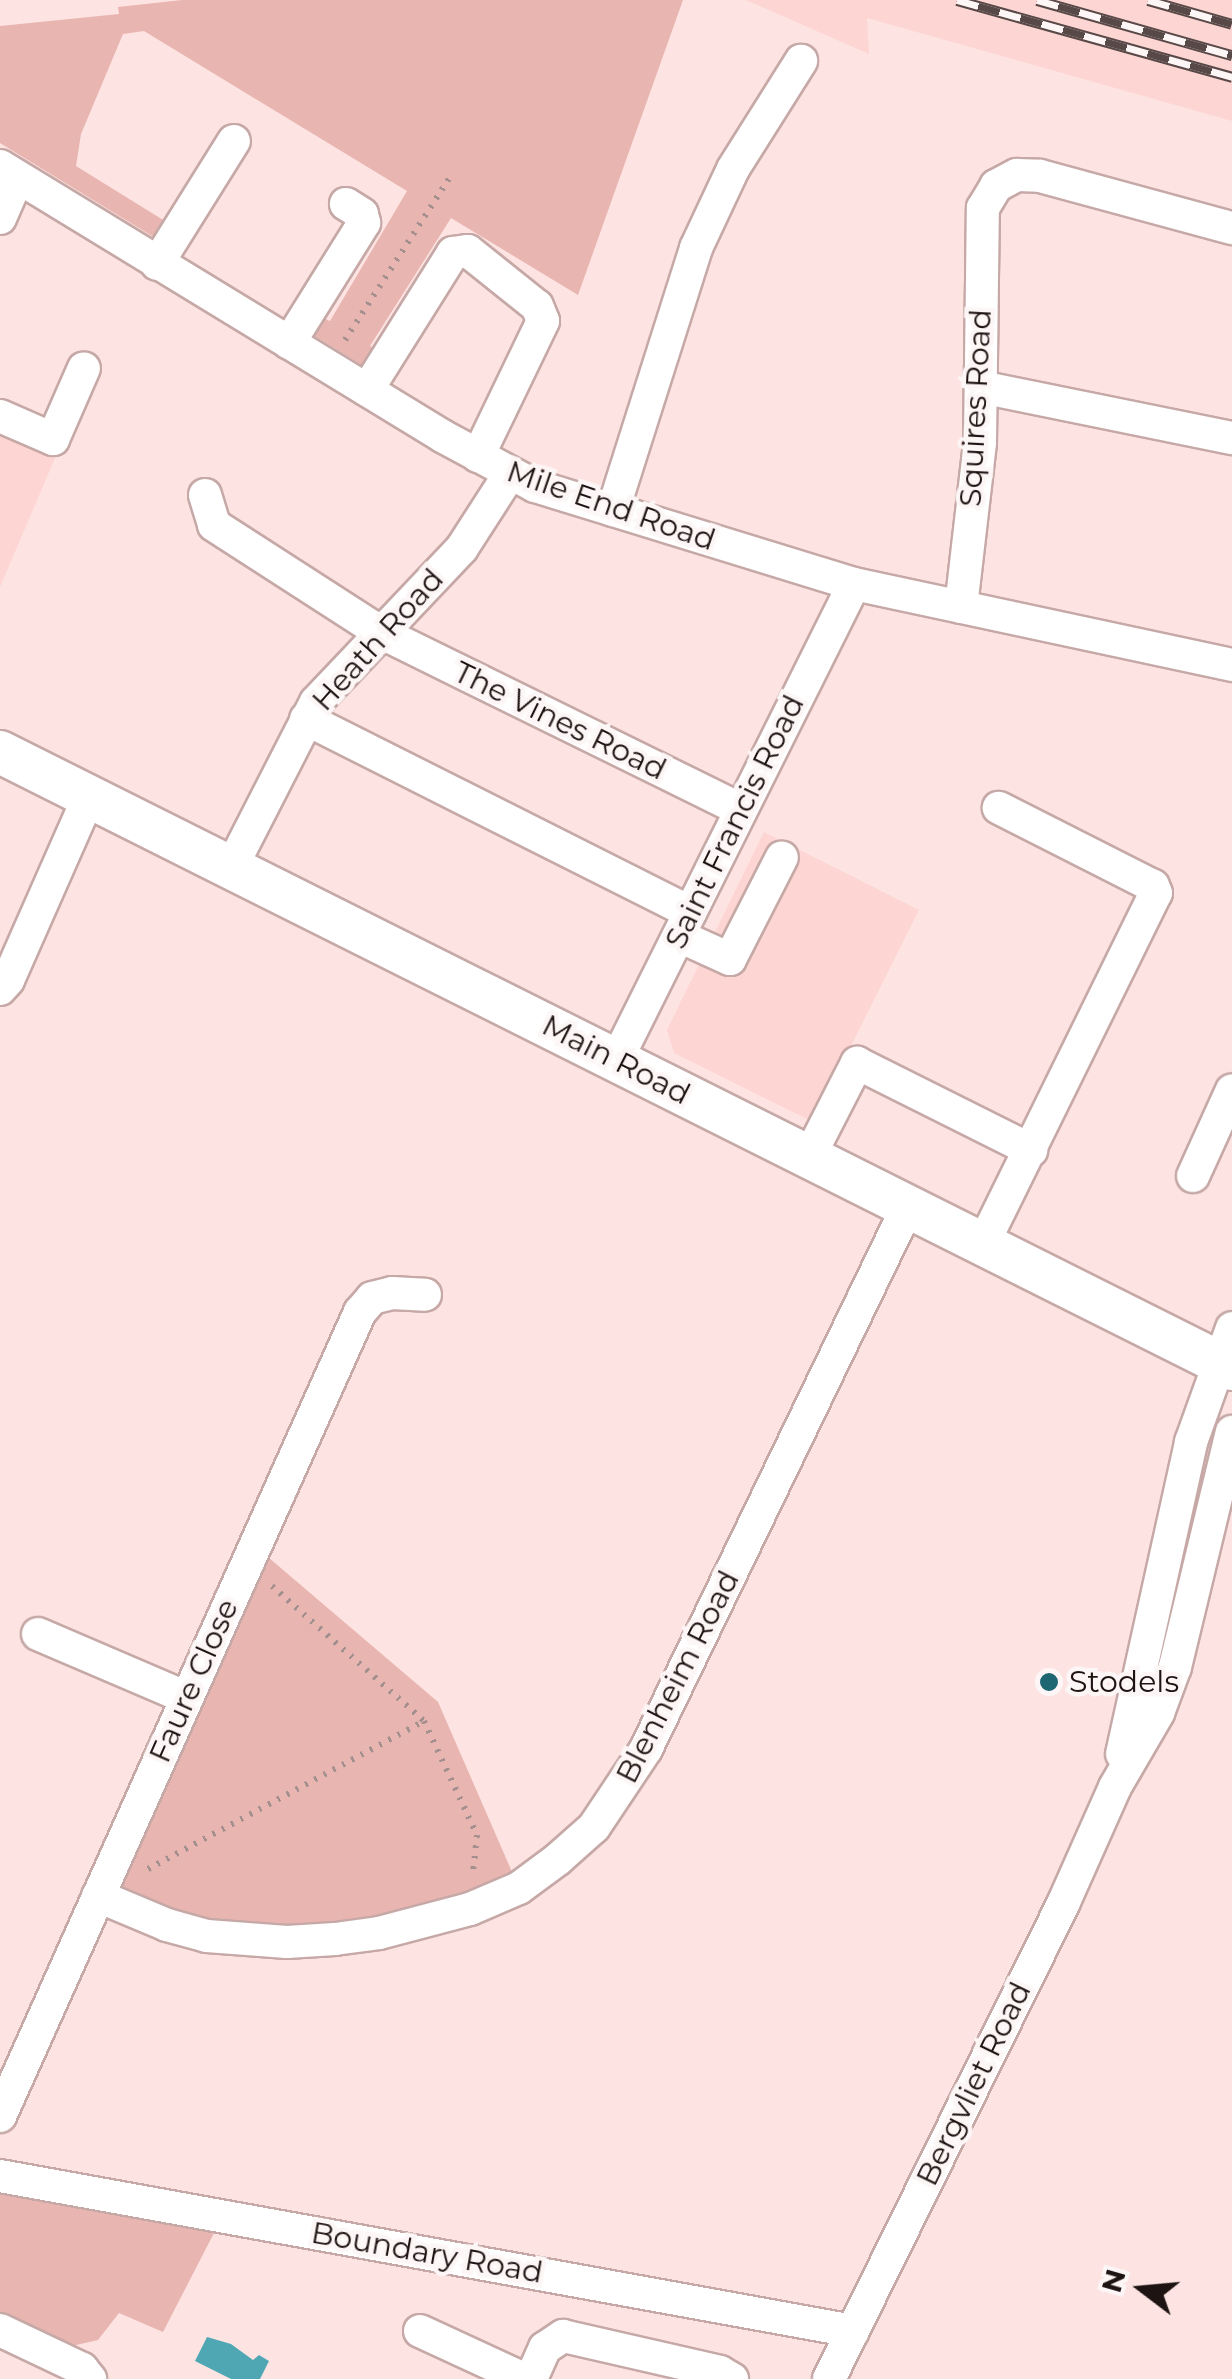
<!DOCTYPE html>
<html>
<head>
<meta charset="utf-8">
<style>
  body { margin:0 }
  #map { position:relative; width:1232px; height:2379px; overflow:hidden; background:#fde4e2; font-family:Montserrat,sans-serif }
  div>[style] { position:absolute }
  .built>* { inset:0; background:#fdd5d2 }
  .green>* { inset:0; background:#e8b5b1 }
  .water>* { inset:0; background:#50a7b4 }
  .path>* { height:6px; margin-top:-3px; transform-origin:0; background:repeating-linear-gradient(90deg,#a3908e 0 2.5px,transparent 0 10.5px) }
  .roads { filter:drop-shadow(2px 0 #c6a9a7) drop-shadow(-2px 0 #c6a9a7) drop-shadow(0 2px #c6a9a7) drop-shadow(0 -2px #c6a9a7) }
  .minor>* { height:32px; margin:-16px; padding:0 16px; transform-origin:16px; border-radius:16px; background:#fff }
  .major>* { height:42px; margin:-21px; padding:0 21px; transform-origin:21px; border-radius:21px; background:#fff }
  .rail>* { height:11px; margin-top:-5.5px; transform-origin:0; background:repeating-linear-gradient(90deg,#fdf6f6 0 22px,#574948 0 44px); box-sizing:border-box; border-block:2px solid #574948 }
  .dots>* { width:28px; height:28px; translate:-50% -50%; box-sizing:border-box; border:5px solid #fdf6f6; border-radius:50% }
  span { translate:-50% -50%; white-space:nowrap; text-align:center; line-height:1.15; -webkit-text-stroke:9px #fdf6f6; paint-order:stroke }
  .street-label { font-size:30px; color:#1d1312 }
  .poi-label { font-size:30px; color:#1d1312 }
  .left { translate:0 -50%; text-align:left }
  .north { position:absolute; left:1092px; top:2239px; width:100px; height:100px; -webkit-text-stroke:8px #fdf6f6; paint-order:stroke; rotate:286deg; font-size:28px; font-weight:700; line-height:40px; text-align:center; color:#1d1312 }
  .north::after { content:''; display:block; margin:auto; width:35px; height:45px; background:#1d1312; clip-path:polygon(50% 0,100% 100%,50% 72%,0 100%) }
</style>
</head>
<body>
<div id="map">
  <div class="built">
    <i style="clip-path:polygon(746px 0,1232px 0,1232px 121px,867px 18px,869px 54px)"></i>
    <i style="clip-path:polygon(0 434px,55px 458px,0 587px)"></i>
    <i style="clip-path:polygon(764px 832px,919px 910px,813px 1122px,674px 1053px,667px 1030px)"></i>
  </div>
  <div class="green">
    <i style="clip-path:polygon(182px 0,683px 0,578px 295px,451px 218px,370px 346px,384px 355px,370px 370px,313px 335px,319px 316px,330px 321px,407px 191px,144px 31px,123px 34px,81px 134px,76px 166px,168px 223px,152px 236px,0 143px,0 26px,119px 14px,118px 7px)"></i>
    <i style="clip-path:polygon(255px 1546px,438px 1702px,519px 1888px,287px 1942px,98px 1896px)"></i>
    <i style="clip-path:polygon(0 2193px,214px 2233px,163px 2332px,119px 2313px,98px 2340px,72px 2346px,0 2312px)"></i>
  </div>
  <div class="water">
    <i style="clip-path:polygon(207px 2337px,231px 2344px,253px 2360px,259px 2355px,269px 2361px,260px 2379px,231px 2379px,195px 2361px)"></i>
  </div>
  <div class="path">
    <i style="left:345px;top:340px;width:194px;rotate:-57.2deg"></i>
    <i style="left:272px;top:1586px;width:203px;rotate:41.6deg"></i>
    <i style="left:424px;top:1721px;width:126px;rotate:65.1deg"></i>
    <i style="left:477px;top:1835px;width:38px;rotate:96deg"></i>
    <i style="left:148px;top:1869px;width:313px;rotate:-28.2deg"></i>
  </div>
  <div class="roads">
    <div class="minor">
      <i style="left:0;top:166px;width:520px;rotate:31.4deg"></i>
      <i style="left:444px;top:437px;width:103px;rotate:28.3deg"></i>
      <i style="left:535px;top:486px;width:334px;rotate:17.1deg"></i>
      <i style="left:854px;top:584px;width:387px;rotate:12.1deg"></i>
      <i style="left:0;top:218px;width:43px;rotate:-66.4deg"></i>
      <i style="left:157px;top:264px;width:145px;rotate:-58deg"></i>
      <i style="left:289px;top:343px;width:142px;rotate:-58deg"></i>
      <i style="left:364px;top:223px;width:9px;rotate:-103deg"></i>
      <i style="left:362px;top:214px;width:19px;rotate:-148deg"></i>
      <i style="left:981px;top:387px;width:256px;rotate:11.5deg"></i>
      <i style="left:367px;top:390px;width:162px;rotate:-57.9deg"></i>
      <i style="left:453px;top:253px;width:15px;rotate:-8deg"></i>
      <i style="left:468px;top:251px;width:88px;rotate:38.6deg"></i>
      <i style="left:537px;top:306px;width:16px;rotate:68deg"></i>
      <i style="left:543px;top:321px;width:150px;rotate:115.7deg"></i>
      <i style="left:0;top:416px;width:58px;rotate:23.5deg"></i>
      <i style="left:53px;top:439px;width:77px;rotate:-66.4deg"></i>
      <i style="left:205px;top:495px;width:31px;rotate:73deg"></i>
      <i style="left:214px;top:525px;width:197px;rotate:32.8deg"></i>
      <i style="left:380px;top:632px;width:402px;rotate:26.2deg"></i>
      <i style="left:613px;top:510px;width:275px;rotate:-72.4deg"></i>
      <i style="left:696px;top:248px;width:87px;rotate:-64.9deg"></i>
      <i style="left:733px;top:169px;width:128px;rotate:-57.8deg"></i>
      <i style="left:961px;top:607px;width:166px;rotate:-83.4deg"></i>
      <i style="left:980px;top:442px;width:234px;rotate:-89.3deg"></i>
      <i style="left:983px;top:208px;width:26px;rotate:-59deg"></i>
      <i style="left:996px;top:186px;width:24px;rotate:-28deg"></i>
      <i style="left:1017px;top:175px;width:23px;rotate:2deg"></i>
      <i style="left:1040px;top:176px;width:199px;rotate:15.2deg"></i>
      <i style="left:306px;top:719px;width:430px;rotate:26.7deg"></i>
      <i style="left:232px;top:866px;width:184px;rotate:-62.9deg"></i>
      <i style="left:316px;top:702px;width:212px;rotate:-46.5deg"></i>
      <i style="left:462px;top:548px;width:87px;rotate:-57.2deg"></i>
      <i style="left:679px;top:936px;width:56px;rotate:24.3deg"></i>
      <i style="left:730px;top:959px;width:114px;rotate:-63deg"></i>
      <i style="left:0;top:989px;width:12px;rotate:-48deg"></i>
      <i style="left:8px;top:980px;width:201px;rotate:-66.2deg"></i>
      <i style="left:616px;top:1061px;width:533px;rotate:-63.48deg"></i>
      <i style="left:809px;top:1157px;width:106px;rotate:-62.9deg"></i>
      <i style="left:857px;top:1063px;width:195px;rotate:26.6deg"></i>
      <i style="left:1193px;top:1176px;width:94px;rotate:-65.6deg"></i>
      <i style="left:984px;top:1242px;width:389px;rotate:-63.8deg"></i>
      <i style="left:1156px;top:893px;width:8px;rotate:-113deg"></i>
      <i style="left:1153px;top:886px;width:173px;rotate:-153.1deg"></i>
      <i style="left:38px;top:1634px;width:162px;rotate:23.2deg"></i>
      <i style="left:1122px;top:1754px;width:320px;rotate:-77.5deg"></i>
      <i style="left:1191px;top:1442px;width:121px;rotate:-70.2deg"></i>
      <i style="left:98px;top:1896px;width:75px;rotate:22.8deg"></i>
      <i style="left:167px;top:1925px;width:41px;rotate:15.4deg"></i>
      <i style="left:207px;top:1936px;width:80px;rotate:4.3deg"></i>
      <i style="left:287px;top:1942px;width:48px;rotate:-3.6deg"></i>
      <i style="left:335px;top:1939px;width:44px;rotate:-7.8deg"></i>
      <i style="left:379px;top:1933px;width:94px;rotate:-14.8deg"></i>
      <i style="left:470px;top:1909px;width:53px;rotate:-23.2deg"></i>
      <i style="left:519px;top:1888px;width:49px;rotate:-36.6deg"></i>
      <i style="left:558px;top:1859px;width:48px;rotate:-41.6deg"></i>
      <i style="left:594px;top:1827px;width:94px;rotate:-56.3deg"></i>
      <i style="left:646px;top:1749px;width:605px;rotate:-64.24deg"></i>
      <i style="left:0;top:2116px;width:881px;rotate:-65.88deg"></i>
      <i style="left:360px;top:1312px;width:18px;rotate:-49deg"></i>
      <i style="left:372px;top:1298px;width:21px;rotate:-14deg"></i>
      <i style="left:392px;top:1293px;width:33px;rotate:3deg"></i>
      <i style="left:0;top:2176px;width:867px;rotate:10.3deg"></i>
      <i style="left:0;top:2330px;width:91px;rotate:25.4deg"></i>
      <i style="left:82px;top:2369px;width:13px;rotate:51deg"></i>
      <i style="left:420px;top:2331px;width:115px;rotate:24.8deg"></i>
      <i style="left:531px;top:2379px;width:34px;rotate:-66deg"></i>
      <i style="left:545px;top:2348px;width:22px;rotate:-34deg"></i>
      <i style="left:563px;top:2336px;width:161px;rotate:12.9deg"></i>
      <i style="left:720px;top:2372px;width:14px;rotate:30deg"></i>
      <i style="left:829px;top:2379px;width:530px;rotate:-63.77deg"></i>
      <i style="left:1063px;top:1904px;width:128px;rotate:-66deg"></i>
      <i style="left:1115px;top:1787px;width:86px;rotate:-59.8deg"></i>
      <i style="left:1158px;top:1713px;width:49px;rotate:-69.7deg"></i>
      <i style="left:1175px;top:1667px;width:242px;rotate:-76.4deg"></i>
    </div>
    <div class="major">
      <i style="left:0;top:752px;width:1378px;rotate:26.6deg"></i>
    </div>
  </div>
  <div class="rail">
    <i style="left:957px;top:0;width:286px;rotate:15.6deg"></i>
    <i style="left:1037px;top:0;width:203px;rotate:15.8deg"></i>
    <i style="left:1148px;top:0;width:87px;rotate:15.9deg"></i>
  </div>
  <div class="dots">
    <i style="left:1049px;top:1682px;background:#1c6772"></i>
  </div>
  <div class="street-label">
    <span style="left:976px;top:408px;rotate:-87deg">Squires Road</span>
    <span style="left:611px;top:506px;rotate:19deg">Mile End Road</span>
    <span style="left:378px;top:640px;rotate:-48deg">Heath Road</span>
    <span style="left:560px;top:721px;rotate:26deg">The Vines Road</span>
    <span style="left:735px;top:822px;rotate:-64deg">Saint Francis Road</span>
    <span style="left:616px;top:1060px;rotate:27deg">Main Road</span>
    <span style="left:678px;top:1677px;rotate:-63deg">Blenheim Road</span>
    <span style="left:194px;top:1681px;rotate:-66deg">Faure Close</span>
    <span style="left:974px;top:2084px;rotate:-64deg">Bergvliet Road</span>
    <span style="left:427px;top:2253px;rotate:10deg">Boundary Road</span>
  </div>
  <div class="poi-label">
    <span class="left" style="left:1069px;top:1682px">Stodels</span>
  </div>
  <div class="north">N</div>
</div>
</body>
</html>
